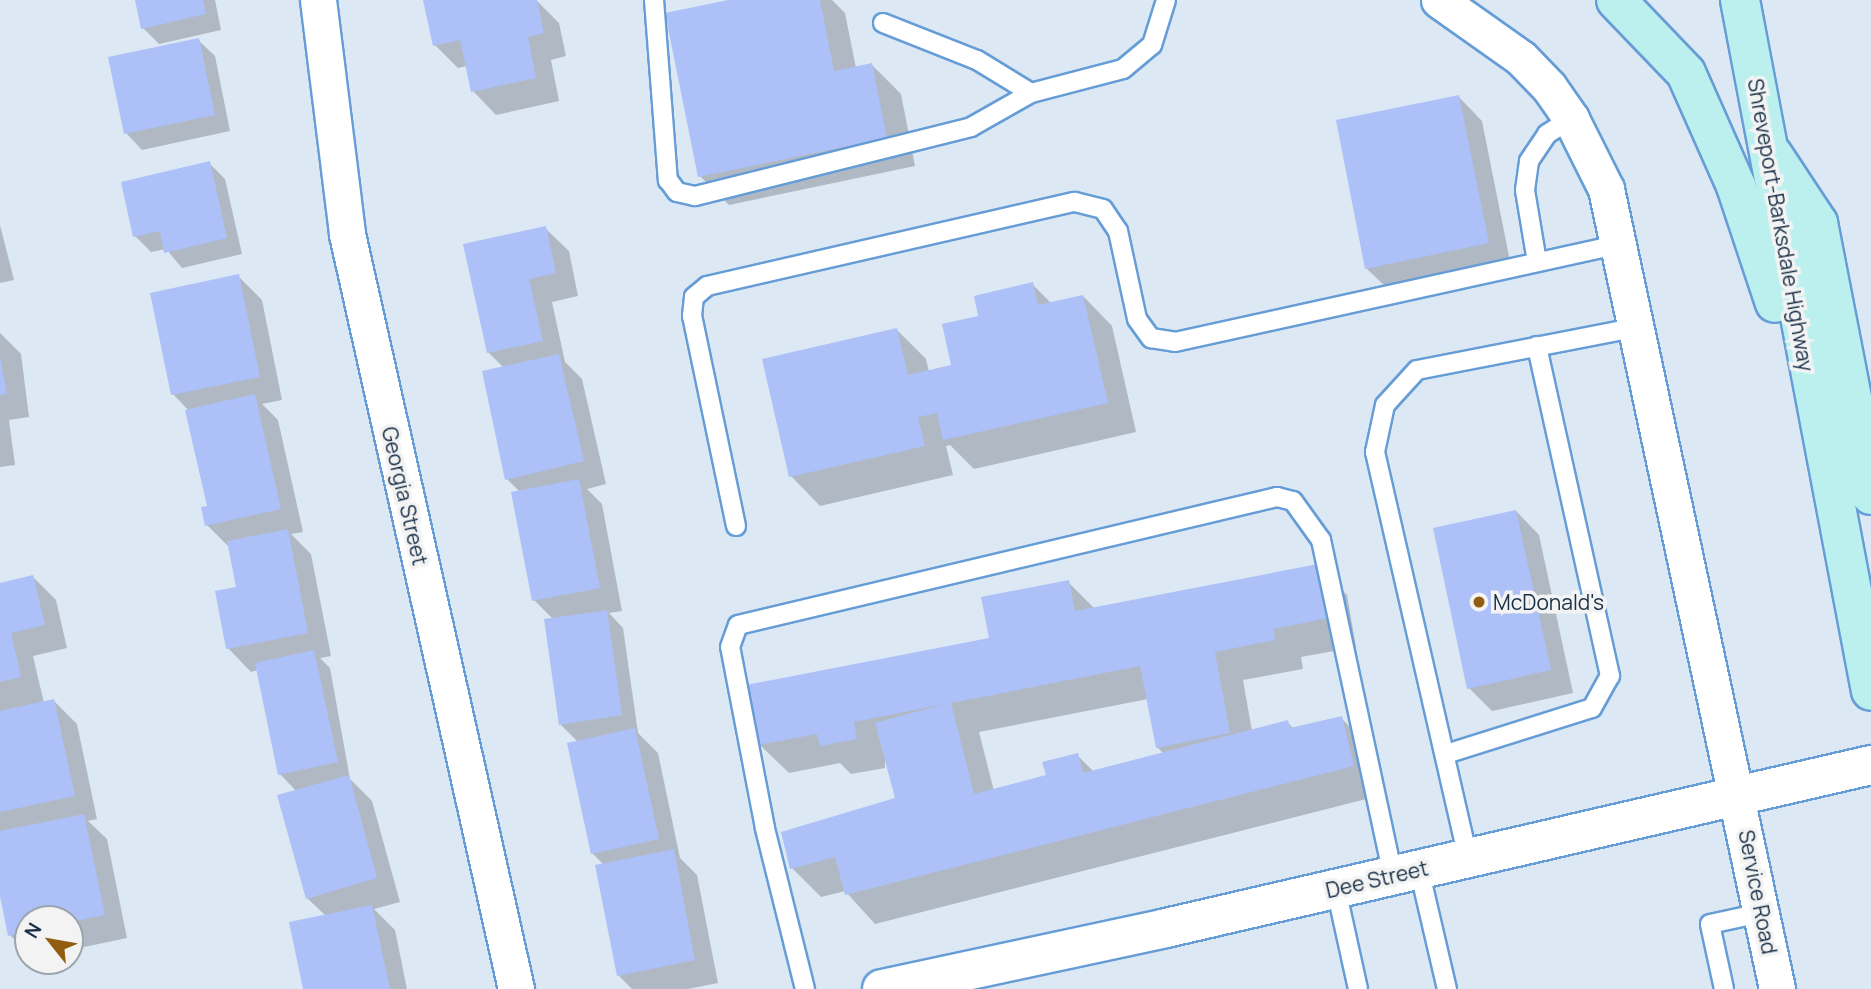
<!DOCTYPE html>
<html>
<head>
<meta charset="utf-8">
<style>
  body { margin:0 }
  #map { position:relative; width:1871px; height:989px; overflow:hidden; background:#dce8f4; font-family:Manrope,sans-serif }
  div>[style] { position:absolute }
  .shadow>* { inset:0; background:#0003 }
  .building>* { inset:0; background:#adc0f8 }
  .roads { filter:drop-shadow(2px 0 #669dd6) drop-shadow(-2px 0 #669dd6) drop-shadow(0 2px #669dd6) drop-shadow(0 -2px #669dd6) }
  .service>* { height:18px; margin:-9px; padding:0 9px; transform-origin:9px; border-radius:9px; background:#fff }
  .minor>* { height:35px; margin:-17.5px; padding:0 17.5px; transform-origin:17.5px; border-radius:17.5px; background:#fff }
  .tertiary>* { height:38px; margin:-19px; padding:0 19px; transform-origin:19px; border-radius:19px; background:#fff }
  .secondary>* { height:38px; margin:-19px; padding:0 19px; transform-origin:19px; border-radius:19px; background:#bbf0ee }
  .dots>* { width:19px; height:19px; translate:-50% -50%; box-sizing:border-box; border:4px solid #f3f3f3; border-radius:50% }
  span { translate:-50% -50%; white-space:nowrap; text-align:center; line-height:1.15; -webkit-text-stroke:7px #f3f3f3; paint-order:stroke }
  .street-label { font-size:21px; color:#182f47 }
  .poi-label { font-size:21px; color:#182f47 }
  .left { translate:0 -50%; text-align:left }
  .north { position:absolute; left:14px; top:905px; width:70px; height:70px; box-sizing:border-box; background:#f3f3f3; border:2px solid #9ba5ae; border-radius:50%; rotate:301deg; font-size:19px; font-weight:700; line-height:28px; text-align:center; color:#182f47 }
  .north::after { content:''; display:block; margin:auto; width:24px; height:32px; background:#915d0f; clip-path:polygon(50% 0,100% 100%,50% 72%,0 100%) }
</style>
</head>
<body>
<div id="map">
  <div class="shadow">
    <i style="clip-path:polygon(137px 0,215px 0,221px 30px,159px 44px,143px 28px)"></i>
    <i style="clip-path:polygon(425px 0,536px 0,559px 23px,566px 56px,551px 60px,559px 101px,496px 115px,473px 91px,467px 66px,458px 68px,435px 45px)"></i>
    <i style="clip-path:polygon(737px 0,832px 0,845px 13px,856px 68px,872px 65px,901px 94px,915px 166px,729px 205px,700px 176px)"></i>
    <i style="clip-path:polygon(198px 40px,215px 56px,230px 131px,142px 150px,126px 133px)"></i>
    <i style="clip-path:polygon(1459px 97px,1482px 121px,1511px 266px,1390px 291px,1366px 268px)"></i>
    <i style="clip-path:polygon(209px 163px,225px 179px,242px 254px,182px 268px,166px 249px,151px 252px,135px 236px)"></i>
    <i style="clip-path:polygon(0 225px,14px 280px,0 283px)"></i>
    <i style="clip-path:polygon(545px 228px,569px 251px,578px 296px,552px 302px,565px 362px,582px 379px,606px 484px,587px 489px,602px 504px,622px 611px,609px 613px,623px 628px,638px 733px,658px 753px,680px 858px,697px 875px,718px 983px,688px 989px,632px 989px,618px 975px,604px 865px,592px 853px,578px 742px,560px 724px,553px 619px,534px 600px,520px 492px,507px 479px,504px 368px,488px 352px)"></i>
    <i style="clip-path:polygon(238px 276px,262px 300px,282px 400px,262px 404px,278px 420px,303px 532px,291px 534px,311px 554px,331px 656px,320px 658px,330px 668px,350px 779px,372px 801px,400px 902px,374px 909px,395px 930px,407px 989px,305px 989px,326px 916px,307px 898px,297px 792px,280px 774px,258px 670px,251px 672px,228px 648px,238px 588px,231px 549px,207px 525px,209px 507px,189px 411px,173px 394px)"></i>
    <i style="clip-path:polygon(1032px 284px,1052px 304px,1083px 296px,1112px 326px,1136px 432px,974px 469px,950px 445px,946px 446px,953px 475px,820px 506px,791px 476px,897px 330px,926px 359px,929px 372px,953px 366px,980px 318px)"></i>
    <i style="clip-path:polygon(0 333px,21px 354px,29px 417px,9px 420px,15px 465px,0 467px)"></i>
    <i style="clip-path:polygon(1516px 511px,1539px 535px,1573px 693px,1492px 711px,1469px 688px)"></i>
    <i style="clip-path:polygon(evenodd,1318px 566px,1347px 595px,1356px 647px,1301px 657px,1303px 669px,1243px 680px,1252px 731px,1287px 722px,1294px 729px,1341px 718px,1370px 747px,1382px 795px,875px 924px,845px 891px,821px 897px,792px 868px,897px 800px,885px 755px,885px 768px,851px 774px,840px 763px,789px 773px,759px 744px,991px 640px,1068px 582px,1095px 609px,1318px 566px,1148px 699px,1157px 747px,1164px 754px,1094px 772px,1077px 755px,1048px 777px,994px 791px,979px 732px,1148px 699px)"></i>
    <i style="clip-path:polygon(33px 577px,56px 600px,67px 648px,33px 656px,44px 703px,54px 701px,77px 724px,97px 819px,88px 821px,107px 839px,127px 938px,70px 950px,70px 919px,28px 919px,28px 953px,10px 935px,0 887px,0 584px)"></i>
  </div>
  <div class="building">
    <i style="clip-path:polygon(135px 0,203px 0,206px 14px,141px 29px)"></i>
    <i style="clip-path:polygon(423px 0,537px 0,544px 33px,528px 37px,536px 78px,471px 92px,460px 40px,433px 46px)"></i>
    <i style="clip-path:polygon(728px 0,820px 0,834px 71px,872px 63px,887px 138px,698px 177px,665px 13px)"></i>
    <i style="clip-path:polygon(199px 38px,215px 115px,124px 134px,108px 57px)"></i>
    <i style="clip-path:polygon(1459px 95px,1489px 243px,1365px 269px,1336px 120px)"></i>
    <i style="clip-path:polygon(210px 161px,227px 238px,164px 253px,160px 231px,133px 237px,121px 182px)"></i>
    <i style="clip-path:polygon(546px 226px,556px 273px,529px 279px,543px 341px,487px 353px,463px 244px)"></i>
    <i style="clip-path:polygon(239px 274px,260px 377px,171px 395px,150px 293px)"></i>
    <i style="clip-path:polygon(1033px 282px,1038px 305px,1083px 295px,1108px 403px,943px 440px,937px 413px,918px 417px,925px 446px,789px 477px,762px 359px,897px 328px,908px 375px,951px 365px,942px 324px,978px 316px,974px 296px)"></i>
    <i style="clip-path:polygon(559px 354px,584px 461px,505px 480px,482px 371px)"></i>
    <i style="clip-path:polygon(0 357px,7px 394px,0 395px)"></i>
    <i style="clip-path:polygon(255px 394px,281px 509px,205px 526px,201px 507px,207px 506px,185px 410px)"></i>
    <i style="clip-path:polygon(579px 479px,600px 588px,532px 601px,511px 492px)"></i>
    <i style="clip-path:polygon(1516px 510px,1551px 670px,1467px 689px,1433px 528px)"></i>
    <i style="clip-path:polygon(288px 529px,308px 633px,226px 649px,215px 591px,236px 587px,227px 541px)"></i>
    <i style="clip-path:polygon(1318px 564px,1328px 618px,1273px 629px,1275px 640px,1215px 652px,1230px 733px,1156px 748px,1140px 666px,951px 703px,974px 794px,1046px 775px,1042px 762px,1078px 753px,1083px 773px,1288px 720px,1290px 728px,1342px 716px,1354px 766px,845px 895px,835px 857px,790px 869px,781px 832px,895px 798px,875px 723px,945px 704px,854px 722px,857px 739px,820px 746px,817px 734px,758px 745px,746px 685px,989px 638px,981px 597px,1069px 580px,1075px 611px)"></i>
    <i style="clip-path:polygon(33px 575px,45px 625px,11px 633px,21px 677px,0 682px,0 583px)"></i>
    <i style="clip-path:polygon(607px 610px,622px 715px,559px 725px,544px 619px)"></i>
    <i style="clip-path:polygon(314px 650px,338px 762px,278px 775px,255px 663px)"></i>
    <i style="clip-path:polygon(54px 699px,75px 796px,0 812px,0 711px)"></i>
    <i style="clip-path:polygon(635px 728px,659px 839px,591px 854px,567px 743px)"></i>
    <i style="clip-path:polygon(349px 775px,377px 878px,306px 899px,277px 795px)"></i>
    <i style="clip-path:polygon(84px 814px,105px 915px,70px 922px,28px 919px,28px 931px,8px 936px,0 896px,0 831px)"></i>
    <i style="clip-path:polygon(674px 849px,695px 960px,617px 976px,595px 865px)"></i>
    <i style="clip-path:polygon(372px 905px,390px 989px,303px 989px,289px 922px)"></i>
  </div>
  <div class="roads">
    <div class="service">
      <i style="left:654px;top:0;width:181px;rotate:85.6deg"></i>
      <i style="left:668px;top:180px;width:15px;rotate:53deg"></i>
      <i style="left:677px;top:192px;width:18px;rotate:13deg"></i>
      <i style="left:695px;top:196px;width:284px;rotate:-14deg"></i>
      <i style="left:971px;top:127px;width:69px;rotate:-29.5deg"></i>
      <i style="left:883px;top:23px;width:101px;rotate:21.5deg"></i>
      <i style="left:977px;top:60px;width:63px;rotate:31.4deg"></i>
      <i style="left:1031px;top:93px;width:95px;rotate:-14.6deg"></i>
      <i style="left:1123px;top:69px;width:38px;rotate:-40deg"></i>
      <i style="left:1152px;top:45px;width:47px;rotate:-72.7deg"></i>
      <i style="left:1537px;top:262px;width:73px;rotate:-99.5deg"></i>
      <i style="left:1525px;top:190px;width:29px;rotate:-82deg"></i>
      <i style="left:1529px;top:161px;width:32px;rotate:-56deg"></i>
      <i style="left:1547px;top:134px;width:28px;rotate:-32deg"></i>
      <i style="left:736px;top:526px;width:215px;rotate:-101.8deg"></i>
      <i style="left:692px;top:316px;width:19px;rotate:-84deg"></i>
      <i style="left:694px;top:297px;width:17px;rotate:-40deg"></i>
      <i style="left:707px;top:286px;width:377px;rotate:-12.9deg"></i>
      <i style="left:1075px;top:202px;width:29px;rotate:14deg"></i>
      <i style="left:1103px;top:209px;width:27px;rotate:56deg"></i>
      <i style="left:1118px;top:231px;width:90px;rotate:77.8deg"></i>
      <i style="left:1137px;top:319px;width:24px;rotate:54deg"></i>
      <i style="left:1151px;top:338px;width:24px;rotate:9deg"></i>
      <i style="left:1175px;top:342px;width:457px;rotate:-12.4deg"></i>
      <i style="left:1446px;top:754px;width:153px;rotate:-17.5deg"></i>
      <i style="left:1592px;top:708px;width:37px;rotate:-61deg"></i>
      <i style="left:1610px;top:676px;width:338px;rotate:-102.5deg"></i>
      <i style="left:1468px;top:858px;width:417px;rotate:-102.9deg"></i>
      <i style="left:1375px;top:452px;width:48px;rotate:-78deg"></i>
      <i style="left:1385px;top:405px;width:47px;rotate:-47.6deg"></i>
      <i style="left:1417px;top:370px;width:225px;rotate:-11deg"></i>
      <i style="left:1419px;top:869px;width:123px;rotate:76.9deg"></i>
      <i style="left:1336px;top:889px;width:102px;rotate:77.6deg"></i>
      <i style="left:805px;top:989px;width:166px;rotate:-104deg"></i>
      <i style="left:765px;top:828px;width:184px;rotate:-100.9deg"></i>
      <i style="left:730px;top:647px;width:23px;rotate:-70deg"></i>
      <i style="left:738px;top:625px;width:554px;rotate:-13.36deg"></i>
      <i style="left:1277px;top:497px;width:16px;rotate:14deg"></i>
      <i style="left:1293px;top:501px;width:48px;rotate:54.3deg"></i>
      <i style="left:1321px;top:540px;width:343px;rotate:77.9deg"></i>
      <i style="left:1724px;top:989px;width:66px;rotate:-102.2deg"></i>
      <i style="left:1710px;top:924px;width:52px;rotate:-12.2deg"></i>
    </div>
    <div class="minor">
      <i style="left:318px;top:0;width:236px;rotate:82.9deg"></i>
      <i style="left:347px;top:234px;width:774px;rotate:77.38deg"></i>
      <i style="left:1439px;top:0;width:100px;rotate:35.3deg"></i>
      <i style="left:1521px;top:58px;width:40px;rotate:46deg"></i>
      <i style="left:1549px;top:87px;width:39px;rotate:55deg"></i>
      <i style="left:1571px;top:119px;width:78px;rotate:63.4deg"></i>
      <i style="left:1606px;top:189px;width:818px;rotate:77.93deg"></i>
    </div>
    <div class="tertiary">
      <i style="left:882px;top:989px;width:290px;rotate:-12.1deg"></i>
      <i style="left:1166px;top:928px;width:724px;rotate:-13.02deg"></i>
    </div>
    <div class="secondary">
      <i style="left:1616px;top:0;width:101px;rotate:46.2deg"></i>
      <i style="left:1686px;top:73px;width:124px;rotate:66.1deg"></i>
      <i style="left:1736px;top:186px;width:123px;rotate:71.6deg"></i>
      <i style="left:1740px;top:0;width:703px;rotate:79.27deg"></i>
      <i style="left:1773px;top:155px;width:82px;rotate:56.5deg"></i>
      <i style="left:1818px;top:223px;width:277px;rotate:79deg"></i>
    </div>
  </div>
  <div class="dots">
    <i style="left:1479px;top:602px;background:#915d0f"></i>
  </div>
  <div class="street-label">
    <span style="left:1781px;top:225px;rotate:80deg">Shreveport-Barksdale Highway</span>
    <span style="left:405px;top:496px;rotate:77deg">Georgia Street</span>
    <span style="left:1377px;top:879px;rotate:-13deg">Dee Street</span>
    <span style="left:1758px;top:892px;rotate:79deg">Service Road</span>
  </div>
  <div class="poi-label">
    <span class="left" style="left:1493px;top:602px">McDonald's</span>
  </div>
  <div class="north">N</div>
</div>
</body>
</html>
